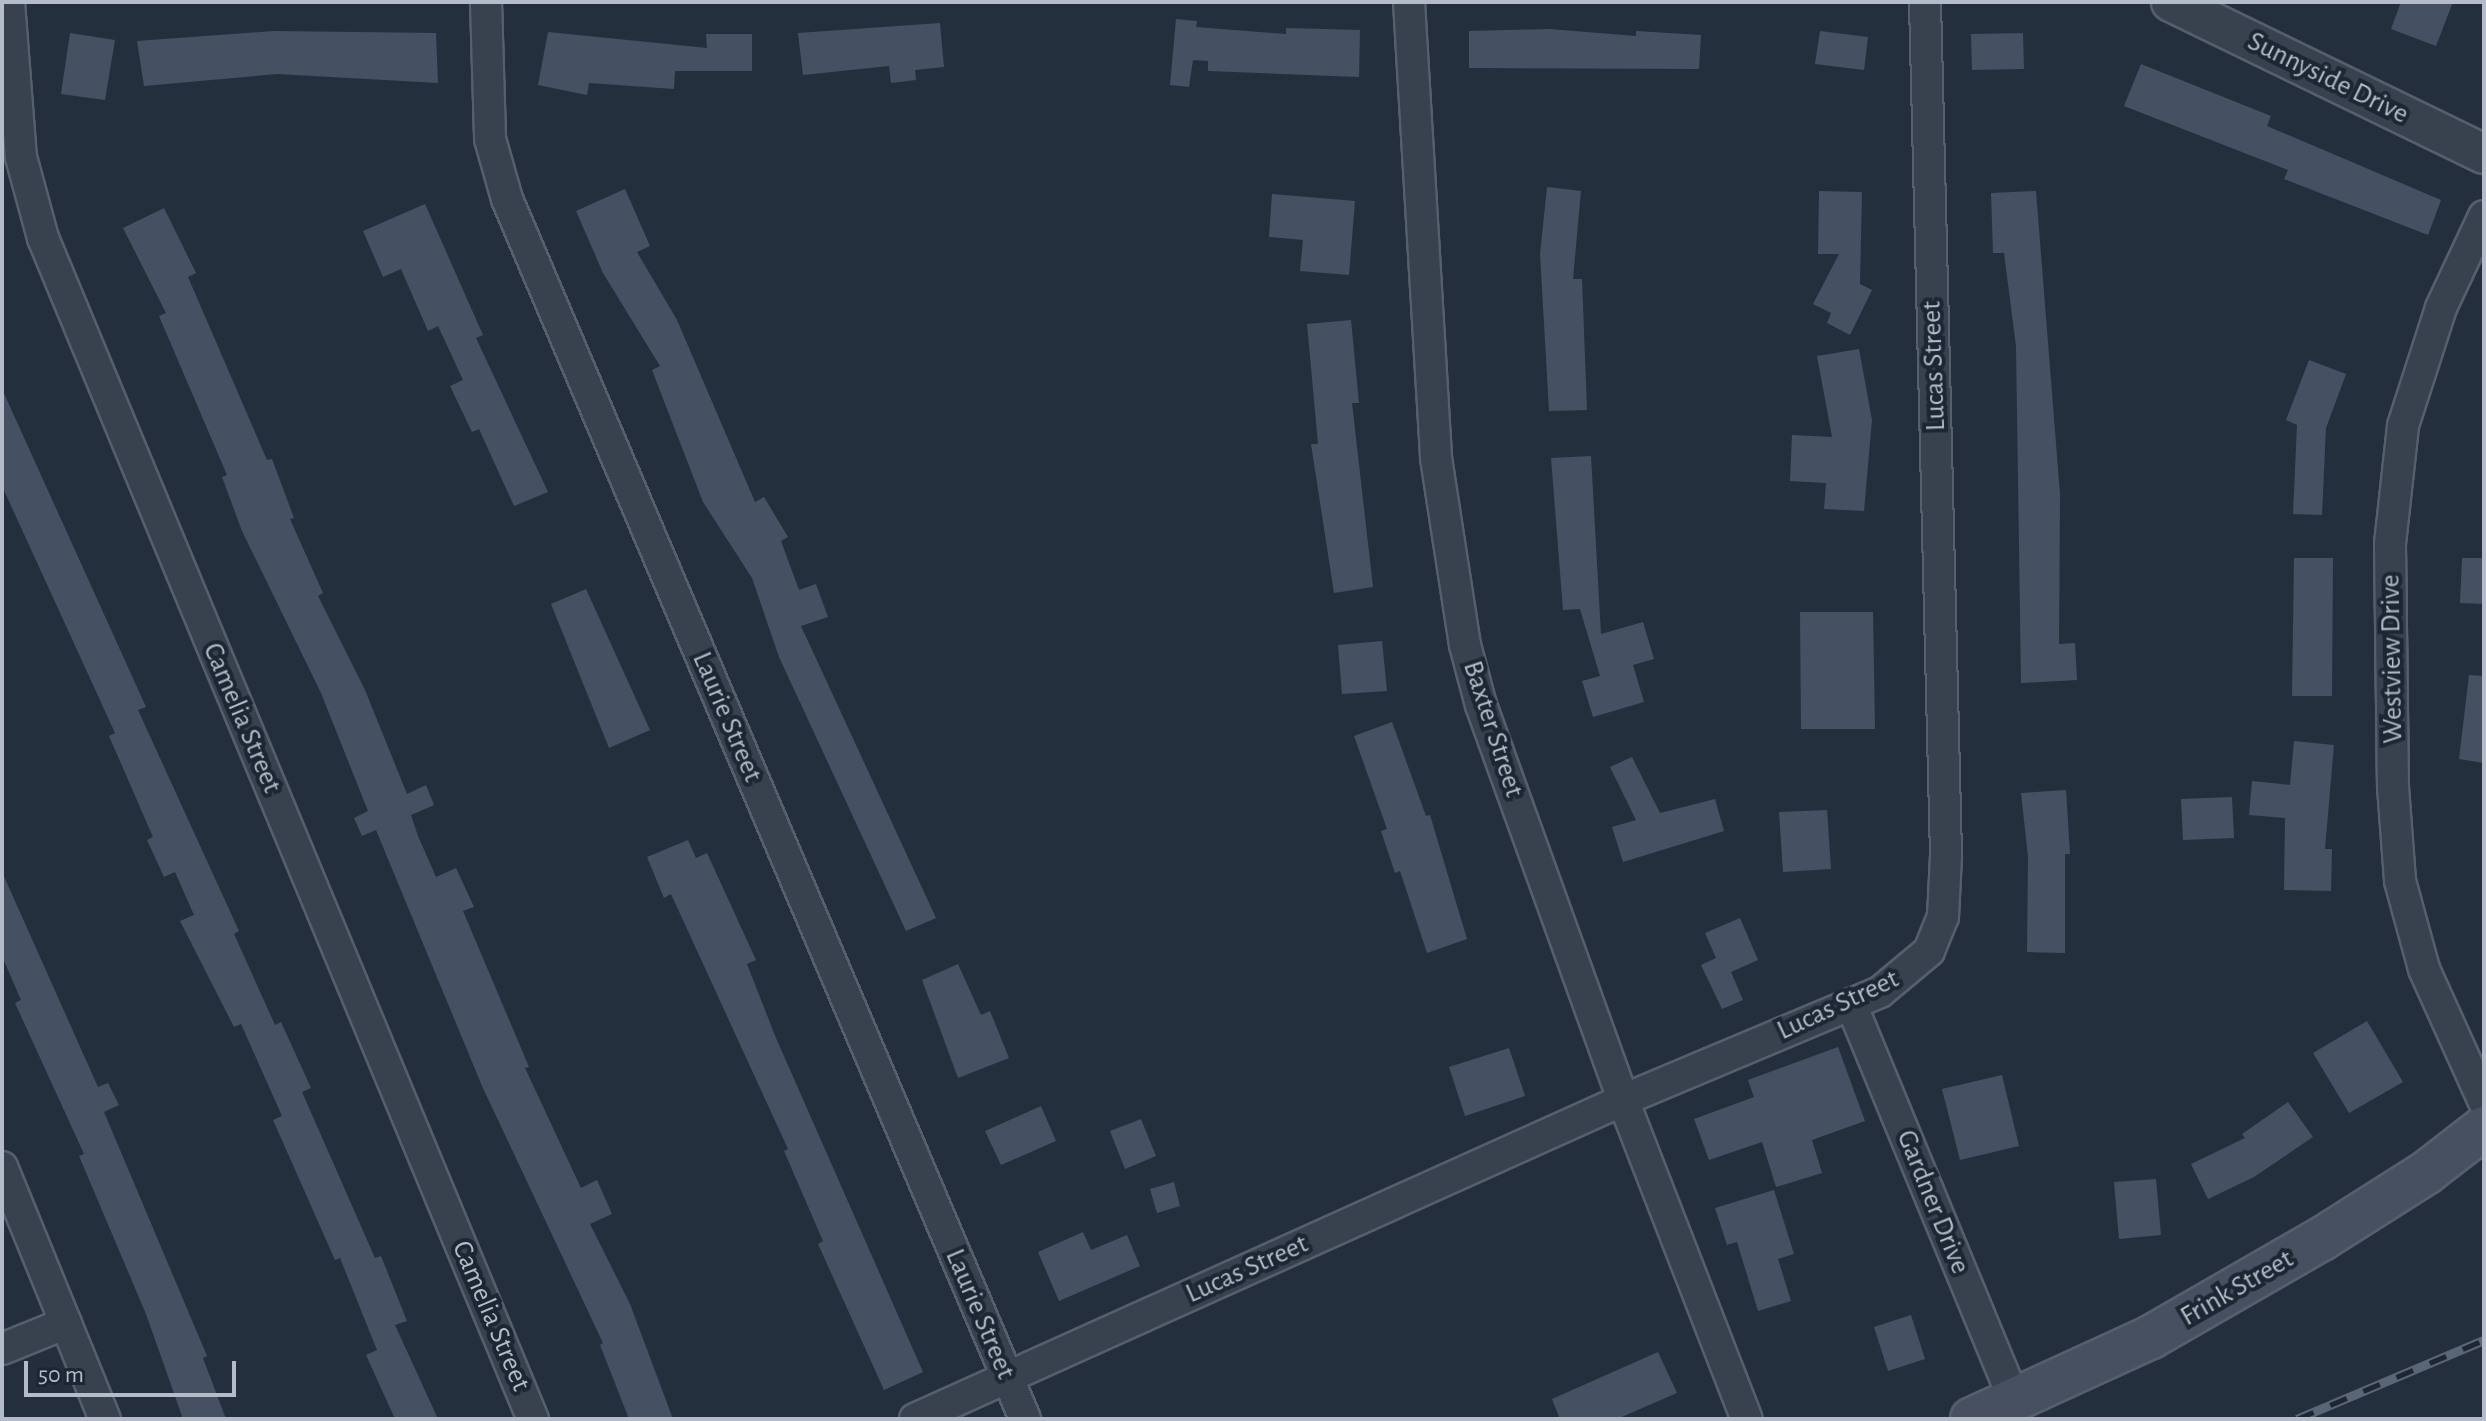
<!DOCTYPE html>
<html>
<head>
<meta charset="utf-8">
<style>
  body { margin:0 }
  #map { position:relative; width:2486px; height:1421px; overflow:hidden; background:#242f3e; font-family:"Alegreya Sans",sans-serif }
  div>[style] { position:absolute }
  .building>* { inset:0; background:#455162 }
  .roads { filter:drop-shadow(2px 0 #565f6c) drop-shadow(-2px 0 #565f6c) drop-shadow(0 2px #565f6c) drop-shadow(0 -2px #565f6c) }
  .minor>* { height:30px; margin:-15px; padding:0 15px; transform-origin:15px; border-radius:15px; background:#38414e }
  .tertiary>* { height:38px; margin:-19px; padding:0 19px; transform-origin:19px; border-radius:19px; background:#38414e }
  .secondary>* { height:42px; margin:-21px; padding:0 21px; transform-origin:21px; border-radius:21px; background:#465061 }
  .rail>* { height:9px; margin-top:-4.5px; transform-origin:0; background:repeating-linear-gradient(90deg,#1d2633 0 18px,#5a6575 0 36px); box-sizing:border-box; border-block:2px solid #5a6575 }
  span { translate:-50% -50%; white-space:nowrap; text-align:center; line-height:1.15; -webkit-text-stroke:8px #1d2633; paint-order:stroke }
  .street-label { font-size:28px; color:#b4bcc9 }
  .frame { position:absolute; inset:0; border:4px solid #b4bcc9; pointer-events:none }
  .scale { position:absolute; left:24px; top:1361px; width:212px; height:36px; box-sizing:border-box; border:4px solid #b4bcc9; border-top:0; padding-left:10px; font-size:24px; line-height:28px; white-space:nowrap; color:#b4bcc9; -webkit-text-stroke:6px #1d2633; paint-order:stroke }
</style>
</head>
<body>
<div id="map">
  <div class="building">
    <i style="clip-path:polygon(2401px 2px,2453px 2px,2436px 46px,2391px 29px)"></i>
    <i style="clip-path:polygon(1176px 19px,1197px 21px,1196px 27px,1286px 34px,1286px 28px,1360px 30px,1359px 77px,1208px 71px,1208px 61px,1193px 60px,1189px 87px,1170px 85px)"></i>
    <i style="clip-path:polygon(940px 23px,944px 67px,915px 70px,916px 80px,891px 83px,889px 66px,803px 75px,798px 33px)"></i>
    <i style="clip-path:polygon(1549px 29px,1636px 36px,1636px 31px,1701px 35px,1699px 69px,1469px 68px,1469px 31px)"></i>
    <i style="clip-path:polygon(274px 31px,436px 33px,438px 83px,277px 74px,144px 86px,137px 41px)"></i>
    <i style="clip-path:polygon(1820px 31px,1868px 37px,1864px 70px,1815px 64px)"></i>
    <i style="clip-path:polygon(548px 32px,707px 48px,706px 34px,752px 34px,752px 71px,675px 71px,674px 89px,589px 83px,587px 95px,538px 85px)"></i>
    <i style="clip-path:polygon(70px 33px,115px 40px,105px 100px,61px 94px)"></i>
    <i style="clip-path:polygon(2023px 33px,2024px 69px,1972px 70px,1971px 34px)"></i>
    <i style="clip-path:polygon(2141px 64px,2271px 116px,2267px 126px,2441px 200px,2428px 235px,2284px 179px,2288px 170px,2124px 106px)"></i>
    <i style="clip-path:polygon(1547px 187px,1581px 191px,1573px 279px,1582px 279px,1587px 410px,1549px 411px,1540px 254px)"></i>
    <i style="clip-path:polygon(625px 189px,650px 246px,637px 252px,677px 320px,755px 502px,764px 497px,788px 537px,781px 541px,799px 590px,816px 584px,828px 617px,801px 626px,936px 918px,906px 931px,779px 657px,752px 578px,703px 502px,652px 370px,660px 366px,603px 273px,576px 211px)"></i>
    <i style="clip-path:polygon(1819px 191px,1862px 192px,1860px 284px,1872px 290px,1850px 335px,1827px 323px,1831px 313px,1813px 304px,1839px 254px,1818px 254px)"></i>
    <i style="clip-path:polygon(2036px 191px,2060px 494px,2059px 644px,2075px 643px,2077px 680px,2021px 683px,2016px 346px,2004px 253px,1993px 253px,1991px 193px)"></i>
    <i style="clip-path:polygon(1272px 194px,1355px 201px,1349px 275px,1300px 271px,1303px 240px,1269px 237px)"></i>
    <i style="clip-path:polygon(425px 204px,483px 335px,476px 338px,548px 492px,514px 506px,479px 429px,472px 432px,450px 386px,463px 380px,438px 326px,428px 331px,401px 269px,383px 277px,363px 231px)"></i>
    <i style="clip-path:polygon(164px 208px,196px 273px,188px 277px,226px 365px,267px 460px,272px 459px,294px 518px,290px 519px,323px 593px,318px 596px,365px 690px,407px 794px,426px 785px,434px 805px,411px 815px,418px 836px,436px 877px,456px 868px,474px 907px,463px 911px,529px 1067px,525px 1068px,581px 1188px,597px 1180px,612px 1214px,590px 1224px,630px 1304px,673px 1419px,629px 1419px,600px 1345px,603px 1343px,482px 1086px,376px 830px,362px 836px,354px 818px,368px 811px,321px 693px,242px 531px,222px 477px,227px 475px,159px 316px,166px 313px,123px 228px)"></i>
    <i style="clip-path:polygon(1351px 320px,1359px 403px,1352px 403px,1373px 587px,1334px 593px,1311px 444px,1318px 444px,1307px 324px)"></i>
    <i style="clip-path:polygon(1859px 349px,1872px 420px,1864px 511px,1824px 509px,1826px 483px,1790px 481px,1792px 435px,1832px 437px,1817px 356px)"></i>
    <i style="clip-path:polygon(2309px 360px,2346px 374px,2326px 428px,2322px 515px,2293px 514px,2297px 425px,2286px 420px)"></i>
    <i style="clip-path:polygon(2px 389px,146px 707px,138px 710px,239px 931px,234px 934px,275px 1025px,281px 1022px,311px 1088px,302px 1092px,375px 1258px,381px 1256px,407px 1321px,395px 1325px,438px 1419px,395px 1419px,366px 1355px,377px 1350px,340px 1258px,335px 1260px,273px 1120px,282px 1116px,241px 1024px,234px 1027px,180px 921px,194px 915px,175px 872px,164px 877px,147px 840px,153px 837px,109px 736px,115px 733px,2px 486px)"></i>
    <i style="clip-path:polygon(1591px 456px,1601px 634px,1643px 622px,1654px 659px,1633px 665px,1644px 702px,1593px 717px,1582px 681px,1600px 676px,1580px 609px,1563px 610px,1551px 458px)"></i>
    <i style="clip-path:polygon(2294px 558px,2333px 558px,2332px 696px,2292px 696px)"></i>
    <i style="clip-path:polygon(2462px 558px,2484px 558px,2484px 604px,2460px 603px)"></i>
    <i style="clip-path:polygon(586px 589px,650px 730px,609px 748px,551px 604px)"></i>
    <i style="clip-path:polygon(1800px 612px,1873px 612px,1875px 729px,1801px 729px)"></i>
    <i style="clip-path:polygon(1382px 641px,1387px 691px,1342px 694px,1338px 645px)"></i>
    <i style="clip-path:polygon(2469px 675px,2484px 676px,2484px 763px,2459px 759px)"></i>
    <i style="clip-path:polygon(1392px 722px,1426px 816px,1430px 815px,1467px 939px,1427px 953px,1400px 871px,1395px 873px,1381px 831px,1387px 829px,1354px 736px)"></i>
    <i style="clip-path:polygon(2294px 741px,2334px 745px,2325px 849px,2332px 849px,2331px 891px,2284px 890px,2285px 818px,2249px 815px,2252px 781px,2290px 785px)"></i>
    <i style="clip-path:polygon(1632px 757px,1660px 813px,1715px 799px,1724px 831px,1623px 862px,1612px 827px,1636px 820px,1610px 767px)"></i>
    <i style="clip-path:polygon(2066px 790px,2070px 854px,2065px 854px,2065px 953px,2027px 952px,2028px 857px,2021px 793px)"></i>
    <i style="clip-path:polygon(2232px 797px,2234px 838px,2183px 840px,2181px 799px)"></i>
    <i style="clip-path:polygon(1827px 810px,1831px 869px,1783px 872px,1779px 812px)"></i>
    <i style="clip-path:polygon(688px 840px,696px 858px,707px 853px,756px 960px,747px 964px,776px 1038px,923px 1372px,884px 1390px,818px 1244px,823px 1241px,784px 1151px,788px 1149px,671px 894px,664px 898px,647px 857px)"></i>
    <i style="clip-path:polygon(2px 872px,98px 1087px,108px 1083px,119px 1105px,104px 1112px,207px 1356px,203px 1358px,226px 1419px,183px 1419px,146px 1314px,79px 1156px,84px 1154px,15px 1003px,21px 1000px,2px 956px)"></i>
    <i style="clip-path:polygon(1740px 918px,1758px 960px,1731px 972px,1743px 1000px,1722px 1009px,1701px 965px,1716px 958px,1705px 933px)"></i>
    <i style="clip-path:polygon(958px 964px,981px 1015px,990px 1011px,1009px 1058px,958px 1078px,922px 980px)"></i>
    <i style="clip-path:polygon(2367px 1021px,2403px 1082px,2349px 1113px,2313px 1053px)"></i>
    <i style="clip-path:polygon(1838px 1047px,1865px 1121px,1812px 1140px,1822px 1173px,1776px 1187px,1762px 1142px,1709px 1160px,1694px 1119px,1754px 1097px,1748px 1080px)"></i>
    <i style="clip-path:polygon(1509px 1048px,1525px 1096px,1465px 1116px,1449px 1067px)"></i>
    <i style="clip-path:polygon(2002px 1075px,2019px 1146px,1960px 1160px,1942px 1089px)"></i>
    <i style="clip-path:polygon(2288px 1102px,2313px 1137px,2254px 1177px,2208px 1199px,2191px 1164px,2245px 1138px,2242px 1134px)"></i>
    <i style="clip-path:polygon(1041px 1106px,1056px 1141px,1001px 1165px,985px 1131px)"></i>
    <i style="clip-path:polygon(1141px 1119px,1156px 1156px,1125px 1169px,1110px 1131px)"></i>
    <i style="clip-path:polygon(2156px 1179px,2161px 1235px,2119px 1239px,2114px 1182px)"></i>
    <i style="clip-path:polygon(1174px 1182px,1180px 1206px,1157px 1213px,1150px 1189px)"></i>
    <i style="clip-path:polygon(1774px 1190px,1794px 1254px,1778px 1259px,1791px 1301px,1758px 1311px,1737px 1242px,1727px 1245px,1715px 1208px)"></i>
    <i style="clip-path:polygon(1083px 1232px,1091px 1250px,1127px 1235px,1140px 1266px,1059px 1301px,1038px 1252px)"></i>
    <i style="clip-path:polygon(1911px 1315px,1925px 1359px,1888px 1371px,1874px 1327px)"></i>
    <i style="clip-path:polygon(1658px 1352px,1677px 1393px,1617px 1419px,1560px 1419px,1552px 1399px)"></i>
  </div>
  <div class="roads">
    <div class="minor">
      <i style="left:9px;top:2px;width:155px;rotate:85.6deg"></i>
      <i style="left:21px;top:157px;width:84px;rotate:74.8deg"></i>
      <i style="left:43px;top:238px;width:1279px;rotate:67.47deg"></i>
      <i style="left:486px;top:2px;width:137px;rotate:88.3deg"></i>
      <i style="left:490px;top:139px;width:62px;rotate:74.2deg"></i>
      <i style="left:507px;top:199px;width:1325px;rotate:66.99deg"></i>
      <i style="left:1409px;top:2px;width:457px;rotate:86.6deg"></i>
      <i style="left:1436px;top:458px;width:189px;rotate:81.2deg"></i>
      <i style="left:1465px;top:645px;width:62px;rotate:75.1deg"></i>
      <i style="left:1481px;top:705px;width:420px;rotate:70.2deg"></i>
      <i style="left:1623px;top:1100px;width:342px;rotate:68.8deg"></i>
      <i style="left:2484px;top:216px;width:102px;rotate:115.1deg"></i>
      <i style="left:2441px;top:308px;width:124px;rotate:107.9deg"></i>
      <i style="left:2403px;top:426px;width:119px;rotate:96.3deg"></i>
      <i style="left:2390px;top:544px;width:243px;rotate:89.3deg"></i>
      <i style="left:2393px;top:787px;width:94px;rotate:85.7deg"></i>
      <i style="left:2400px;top:881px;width:91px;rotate:74.7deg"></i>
      <i style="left:2424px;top:969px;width:146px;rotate:65.7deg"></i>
      <i style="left:1851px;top:1004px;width:428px;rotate:67.6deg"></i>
      <i style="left:2px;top:1167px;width:272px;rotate:67.8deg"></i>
      <i style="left:2px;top:1349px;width:69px;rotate:-22.1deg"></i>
      <i style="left:915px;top:1419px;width:777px;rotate:-24.25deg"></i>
      <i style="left:1623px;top:1100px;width:279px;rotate:-22.8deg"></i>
      <i style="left:1880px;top:992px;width:64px;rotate:-39.9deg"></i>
      <i style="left:1929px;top:951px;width:37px;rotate:-68deg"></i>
      <i style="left:1943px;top:917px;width:62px;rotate:-87.2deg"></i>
      <i style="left:1946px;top:855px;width:853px;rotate:-91.41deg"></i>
    </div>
    <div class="tertiary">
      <i style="left:2171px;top:2px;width:348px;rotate:25.9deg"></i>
    </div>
    <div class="secondary">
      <i style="left:1972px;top:1419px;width:197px;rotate:-24.6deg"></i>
      <i style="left:2151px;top:1337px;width:195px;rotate:-29.9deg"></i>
      <i style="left:2320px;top:1240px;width:127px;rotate:-32.4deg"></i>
      <i style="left:2427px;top:1172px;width:72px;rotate:-37.7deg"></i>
    </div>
  </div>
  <div class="rail">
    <i style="left:2297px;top:1419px;width:203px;rotate:-22.9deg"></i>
  </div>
  <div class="street-label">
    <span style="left:2328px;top:78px;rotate:26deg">Sunnyside Drive</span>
    <span style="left:1934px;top:366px;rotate:-92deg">Lucas Street</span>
    <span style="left:2392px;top:659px;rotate:-91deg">Westview Drive</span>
    <span style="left:727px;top:717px;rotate:67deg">Laurie Street</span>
    <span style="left:242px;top:718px;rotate:67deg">Camelia Street</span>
    <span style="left:1493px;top:729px;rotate:72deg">Baxter Street</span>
    <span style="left:1838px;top:1005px;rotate:-25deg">Lucas Street</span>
    <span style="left:1933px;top:1202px;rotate:68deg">Gardner Drive</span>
    <span style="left:1247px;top:1269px;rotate:-24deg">Lucas Street</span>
    <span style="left:2237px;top:1288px;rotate:-30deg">Frink Street</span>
    <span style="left:980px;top:1314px;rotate:67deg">Laurie Street</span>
    <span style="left:491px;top:1316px;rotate:67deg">Camelia Street</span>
  </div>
  <div class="frame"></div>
  <div class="scale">50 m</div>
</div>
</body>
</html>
